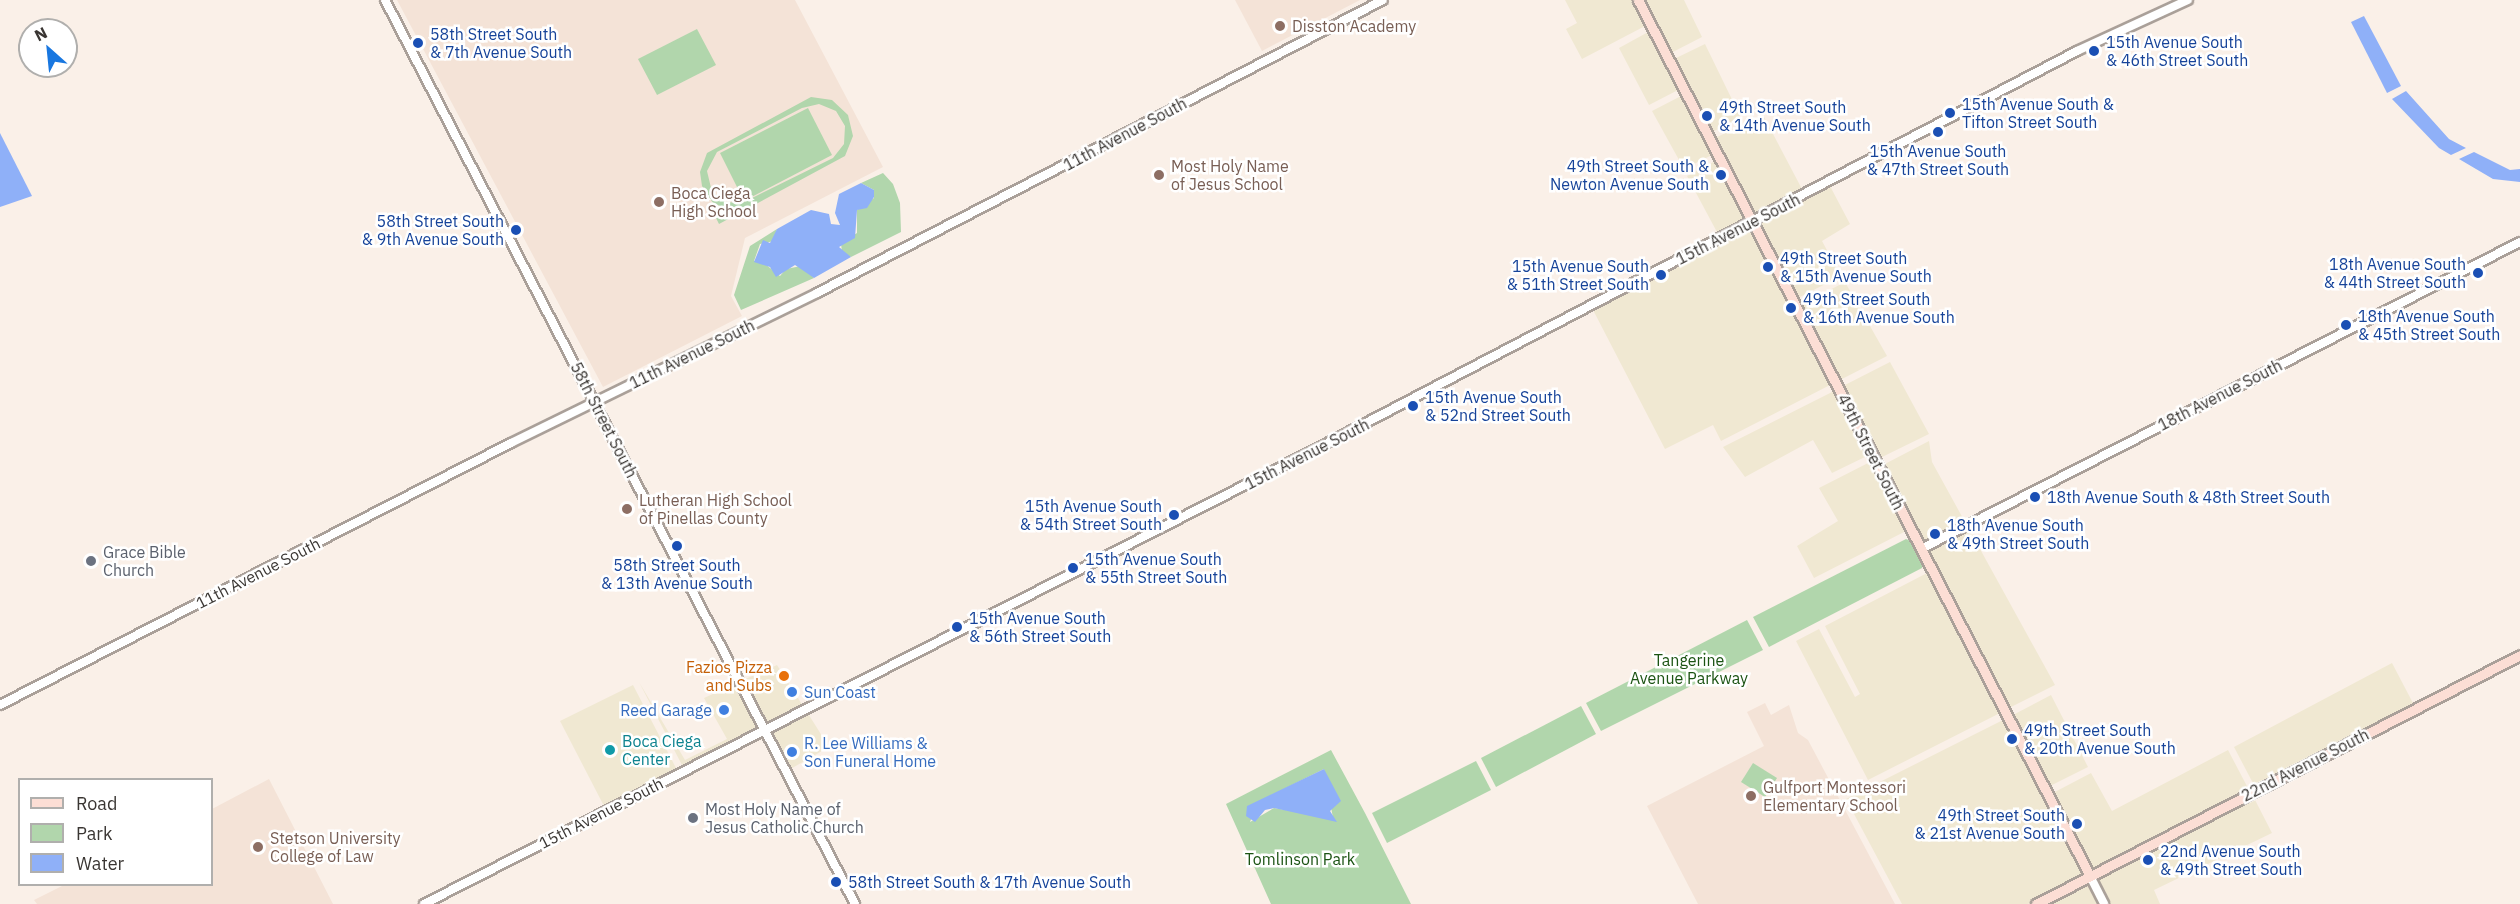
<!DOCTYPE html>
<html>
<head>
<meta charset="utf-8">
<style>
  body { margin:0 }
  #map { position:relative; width:2520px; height:904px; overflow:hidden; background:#faf0e8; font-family:"IBM Plex Sans",sans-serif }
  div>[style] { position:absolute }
  .commercial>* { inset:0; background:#f0e8d2 }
  .built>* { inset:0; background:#f4e3d7 }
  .green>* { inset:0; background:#b1d6ac }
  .water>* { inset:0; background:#8fb0f8 }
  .roads { filter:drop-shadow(2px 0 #aaa099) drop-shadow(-2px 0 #aaa099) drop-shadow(0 2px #aaa099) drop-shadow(0 -2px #aaa099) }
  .tertiary>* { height:8px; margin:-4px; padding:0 4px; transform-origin:4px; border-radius:4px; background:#fff }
  .secondary>* { height:9px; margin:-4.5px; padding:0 4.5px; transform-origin:4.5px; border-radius:4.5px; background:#fcded5 }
  .dots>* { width:16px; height:16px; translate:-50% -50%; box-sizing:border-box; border:3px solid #fff; border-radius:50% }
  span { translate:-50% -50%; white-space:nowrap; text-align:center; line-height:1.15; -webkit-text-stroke:5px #fff; paint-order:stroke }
  .education-label { font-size:16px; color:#785e54 }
  .left { translate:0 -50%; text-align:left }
  .transit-label { font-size:16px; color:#164399 }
  .right { translate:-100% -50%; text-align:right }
  .street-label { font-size:16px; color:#3a3633 }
  .worship-label { font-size:16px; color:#5b616d }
  .park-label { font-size:16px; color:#1b5313 }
  .food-label { font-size:16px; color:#c56008 }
  .shop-label { font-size:16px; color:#366cbe }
  .culture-label { font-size:16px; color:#0d838f }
  .legend { position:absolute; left:18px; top:778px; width:195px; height:108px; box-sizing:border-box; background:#fff; border:2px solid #b0afad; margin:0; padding:8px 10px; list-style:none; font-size:18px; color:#3a3633 }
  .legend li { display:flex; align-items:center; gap:12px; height:30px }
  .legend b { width:30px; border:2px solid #b0afad }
  .north { position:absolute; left:18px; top:18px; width:60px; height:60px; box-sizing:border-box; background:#fff; border:2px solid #b0afad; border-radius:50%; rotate:333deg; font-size:16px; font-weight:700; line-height:24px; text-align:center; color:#3a3633 }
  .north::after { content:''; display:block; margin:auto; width:21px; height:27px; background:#1977e0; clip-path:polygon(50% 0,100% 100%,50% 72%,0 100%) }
</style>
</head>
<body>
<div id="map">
  <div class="commercial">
    <i style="clip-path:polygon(1565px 0,1634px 0,1647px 25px,1582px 59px,1566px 29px,1577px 23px)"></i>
    <i style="clip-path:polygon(1641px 0,1684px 0,1702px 37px,1669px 54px)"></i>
    <i style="clip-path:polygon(1650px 31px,1680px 89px,1649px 105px,1619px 48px)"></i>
    <i style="clip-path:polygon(1705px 44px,1741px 118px,1710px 133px,1672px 60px)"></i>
    <i style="clip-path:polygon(1683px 95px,1714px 154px,1684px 169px,1652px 111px)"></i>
    <i style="clip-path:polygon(1763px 115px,1803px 191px,1753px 216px,1713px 139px)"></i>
    <i style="clip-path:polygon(1717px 160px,1748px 219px,1718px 234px,1687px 176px)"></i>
    <i style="clip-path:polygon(1830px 186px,1850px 224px,1822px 241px,1841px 276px,1796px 299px,1756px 223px)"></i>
    <i style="clip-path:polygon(1751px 226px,1832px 384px,1721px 441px,1713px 425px,1665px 449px,1592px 308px)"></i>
    <i style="clip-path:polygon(1845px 282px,1887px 356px,1838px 381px,1799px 306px)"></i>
    <i style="clip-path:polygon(1890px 362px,1929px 434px,1878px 459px,1841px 387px)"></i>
    <i style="clip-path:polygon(1836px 390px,1869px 455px,1832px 473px,1813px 440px,1745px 477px,1723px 447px)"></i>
    <i style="clip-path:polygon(1929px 441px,1932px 462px,1965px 522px,1922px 544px,1881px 466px)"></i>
    <i style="clip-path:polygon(1872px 461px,1908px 530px,1814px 578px,1797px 546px,1838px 521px,1819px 488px)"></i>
    <i style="clip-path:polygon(1969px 529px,2055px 685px,2007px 709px,1925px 551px)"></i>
    <i style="clip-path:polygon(1929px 572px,2002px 712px,1868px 780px,1796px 641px,1819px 629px,1855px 697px,1860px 694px,1825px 626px)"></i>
    <i style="clip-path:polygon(2392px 663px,2414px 705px,2255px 787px,2234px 747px)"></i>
    <i style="clip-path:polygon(777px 665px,803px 706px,764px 725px,741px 681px)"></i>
    <i style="clip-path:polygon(639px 682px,685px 760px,727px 739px,704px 698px,735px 684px,758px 728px,683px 767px)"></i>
    <i style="clip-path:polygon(633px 685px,677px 770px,605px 808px,560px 721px)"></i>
    <i style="clip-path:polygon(2051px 695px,2088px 767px,2048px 787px,2011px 716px)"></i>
    <i style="clip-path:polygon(807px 712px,829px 747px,787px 771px,767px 731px)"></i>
    <i style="clip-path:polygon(2005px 719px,2085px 874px,2028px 904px,1902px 904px,1846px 799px)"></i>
    <i style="clip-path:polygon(2228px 750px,2249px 790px,2091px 871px,2051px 794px,2091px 773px,2112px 811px)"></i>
    <i style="clip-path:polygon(2253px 796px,2272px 833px,2154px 890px,2160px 904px,2108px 904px,2094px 878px)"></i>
    <i style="clip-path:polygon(2089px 881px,2101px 904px,2044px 904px)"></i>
  </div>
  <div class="built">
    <i style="clip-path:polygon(397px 0,795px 0,883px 167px,745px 238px,731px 296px,742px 316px,603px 387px)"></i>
    <i style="clip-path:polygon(1235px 0,1360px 0,1262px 51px)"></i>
    <i style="clip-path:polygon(1765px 703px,1771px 715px,1789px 705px,1798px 733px,1808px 740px,1895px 904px,1698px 904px,1647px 806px,1764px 746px,1747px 712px)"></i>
    <i style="clip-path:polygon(269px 779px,333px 904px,37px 904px,34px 900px,64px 885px,212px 884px,212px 809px)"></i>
  </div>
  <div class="green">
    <i style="clip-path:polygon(697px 29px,716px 65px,657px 95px,638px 59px)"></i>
    <i style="clip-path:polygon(evenodd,811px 97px,832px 100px,848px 115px,853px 136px,845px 156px,719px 224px,716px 218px,730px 210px,713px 203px,702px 186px,700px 172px,707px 153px,811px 97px,819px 104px,836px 111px,845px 126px,844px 144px,833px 158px,742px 203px,725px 202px,712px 192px,707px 171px,717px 152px,802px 108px,819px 104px)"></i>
    <i style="clip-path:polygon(808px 108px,832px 155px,744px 201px,720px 153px)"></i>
    <i style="clip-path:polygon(883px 173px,893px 184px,900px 203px,901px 232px,851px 257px,842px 253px,841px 243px,857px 233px,857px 210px,874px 198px,874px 190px,861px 183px)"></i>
    <i style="clip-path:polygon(777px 229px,774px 241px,760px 244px,754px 261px,760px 260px,780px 276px,786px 269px,801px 266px,814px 278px,741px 310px,734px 295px,750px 246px)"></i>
    <i style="clip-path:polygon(1906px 539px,1913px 542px,1924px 562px,1922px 568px,1769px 647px,1753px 617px)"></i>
    <i style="clip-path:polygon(1747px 620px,1763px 650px,1601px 731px,1586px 703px)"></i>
    <i style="clip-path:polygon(1581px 706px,1596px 734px,1496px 787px,1481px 758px)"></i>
    <i style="clip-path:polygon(evenodd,1331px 750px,1365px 813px,1411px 904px,1271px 904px,1226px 804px,1331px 750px,1324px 769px,1333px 818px,1274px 808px,1250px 822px,1258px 802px,1324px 769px)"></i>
    <i style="clip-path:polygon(1476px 761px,1491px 790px,1387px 843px,1372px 813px)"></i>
    <i style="clip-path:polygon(1753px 763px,1777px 778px,1765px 797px,1741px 782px)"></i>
  </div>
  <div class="water">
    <i style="clip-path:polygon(2364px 16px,2401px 86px,2387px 93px,2351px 22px)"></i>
    <i style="clip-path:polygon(2406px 91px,2449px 139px,2466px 148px,2451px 155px,2439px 148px,2392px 99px)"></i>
    <i style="clip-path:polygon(0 133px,32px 196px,0 207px)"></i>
    <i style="clip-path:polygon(2474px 152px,2510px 170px,2520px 169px,2520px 182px,2493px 179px,2459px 159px)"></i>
    <i style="clip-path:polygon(861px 183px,874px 190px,874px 197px,867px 208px,857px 210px,855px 238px,839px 247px,851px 257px,814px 278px,795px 265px,776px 277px,770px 267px,754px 262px,763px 240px,770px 243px,777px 229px,811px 210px,829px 214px,831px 224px,840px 225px,835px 213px,839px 194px)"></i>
    <i style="clip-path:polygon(1324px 769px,1341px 801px,1330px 811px,1337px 822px,1274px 808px,1265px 810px,1255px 822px,1246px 816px,1247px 806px)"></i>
  </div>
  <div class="roads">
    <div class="tertiary">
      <i style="left:385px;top:0;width:1019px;rotate:62.53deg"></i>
      <i style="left:1921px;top:549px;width:673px;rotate:-27.14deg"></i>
      <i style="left:0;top:705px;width:574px;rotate:-27.15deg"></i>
      <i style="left:511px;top:443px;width:341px;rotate:-26.1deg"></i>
      <i style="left:817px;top:293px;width:637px;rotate:-27.37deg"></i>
      <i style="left:2090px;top:876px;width:31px;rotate:63deg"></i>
      <i style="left:424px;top:904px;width:1001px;rotate:-27.03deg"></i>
      <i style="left:1316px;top:449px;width:859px;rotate:-27.61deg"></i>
      <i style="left:2077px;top:51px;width:122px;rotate:-24.7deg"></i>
    </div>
    <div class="secondary">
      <i style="left:1638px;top:0;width:986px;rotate:62.71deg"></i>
      <i style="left:2036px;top:904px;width:544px;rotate:-27.22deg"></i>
    </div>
  </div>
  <div class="dots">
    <i style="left:1280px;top:26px;background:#8d6e63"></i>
    <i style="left:418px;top:43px;background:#1a4fb4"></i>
    <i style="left:2094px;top:51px;background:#1a4fb4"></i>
    <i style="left:1950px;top:113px;background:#1a4fb4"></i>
    <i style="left:1707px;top:116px;background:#1a4fb4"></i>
    <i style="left:1938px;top:132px;background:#1a4fb4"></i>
    <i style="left:1159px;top:175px;background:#8d6e63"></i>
    <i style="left:1721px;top:175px;background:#1a4fb4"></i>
    <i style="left:659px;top:202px;background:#8d6e63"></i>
    <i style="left:516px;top:230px;background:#1a4fb4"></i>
    <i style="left:1768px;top:267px;background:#1a4fb4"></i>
    <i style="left:2478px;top:273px;background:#1a4fb4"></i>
    <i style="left:1661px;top:275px;background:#1a4fb4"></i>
    <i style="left:1791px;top:308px;background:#1a4fb4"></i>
    <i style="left:2346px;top:325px;background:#1a4fb4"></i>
    <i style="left:1413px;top:406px;background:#1a4fb4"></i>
    <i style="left:2035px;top:497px;background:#1a4fb4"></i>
    <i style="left:627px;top:509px;background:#8d6e63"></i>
    <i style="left:1174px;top:515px;background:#1a4fb4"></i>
    <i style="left:1935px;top:534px;background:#1a4fb4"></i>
    <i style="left:677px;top:546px;background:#1a4fb4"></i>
    <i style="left:91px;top:561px;background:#6b7280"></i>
    <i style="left:1073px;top:568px;background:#1a4fb4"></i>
    <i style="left:957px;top:627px;background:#1a4fb4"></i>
    <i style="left:784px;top:676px;background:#e8710a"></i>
    <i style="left:792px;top:692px;background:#3f7fe0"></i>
    <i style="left:724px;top:710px;background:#3f7fe0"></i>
    <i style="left:2012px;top:739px;background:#1a4fb4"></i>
    <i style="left:610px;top:750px;background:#0f9aa8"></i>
    <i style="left:792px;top:752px;background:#3f7fe0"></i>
    <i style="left:1751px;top:796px;background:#8d6e63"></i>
    <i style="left:693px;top:818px;background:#6b7280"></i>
    <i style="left:2077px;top:824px;background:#1a4fb4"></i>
    <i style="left:258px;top:847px;background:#8d6e63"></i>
    <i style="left:2148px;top:860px;background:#1a4fb4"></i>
    <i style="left:836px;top:882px;background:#1a4fb4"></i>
  </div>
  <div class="education-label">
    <span class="left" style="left:1292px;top:26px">Disston Academy</span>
    <span class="left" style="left:1171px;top:175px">Most Holy Name<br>of Jesus School</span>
    <span class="left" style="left:671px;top:202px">Boca Ciega<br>High School</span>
    <span class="left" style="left:639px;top:509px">Lutheran High School<br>of Pinellas County</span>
    <span class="left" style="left:1763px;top:796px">Gulfport Montessori<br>Elementary School</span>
    <span class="left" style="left:270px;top:847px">Stetson University<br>College of Law</span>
  </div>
  <div class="transit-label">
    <span class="left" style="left:430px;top:43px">58th Street South<br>&amp; 7th Avenue South</span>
    <span class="left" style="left:2106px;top:51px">15th Avenue South<br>&amp; 46th Street South</span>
    <span class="left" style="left:1962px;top:113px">15th Avenue South &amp;<br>Tifton Street South</span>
    <span class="left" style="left:1719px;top:116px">49th Street South<br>&amp; 14th Avenue South</span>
    <span style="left:1938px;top:160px">15th Avenue South<br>&amp; 47th Street South</span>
    <span class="right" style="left:1709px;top:175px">49th Street South &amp;<br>Newton Avenue South</span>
    <span class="right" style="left:504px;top:230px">58th Street South<br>&amp; 9th Avenue South</span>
    <span class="left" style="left:1780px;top:267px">49th Street South<br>&amp; 15th Avenue South</span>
    <span class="right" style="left:2466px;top:273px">18th Avenue South<br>&amp; 44th Street South</span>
    <span class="right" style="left:1649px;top:275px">15th Avenue South<br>&amp; 51th Street South</span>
    <span class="left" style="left:1803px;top:308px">49th Street South<br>&amp; 16th Avenue South</span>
    <span class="left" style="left:2358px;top:325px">18th Avenue South<br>&amp; 45th Street South</span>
    <span class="left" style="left:1425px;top:406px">15th Avenue South<br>&amp; 52nd Street South</span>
    <span class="left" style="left:2047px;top:497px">18th Avenue South &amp; 48th Street South</span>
    <span class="right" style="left:1162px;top:515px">15th Avenue South<br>&amp; 54th Street South</span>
    <span class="left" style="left:1947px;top:534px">18th Avenue South<br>&amp; 49th Street South</span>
    <span class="left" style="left:1085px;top:568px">15th Avenue South<br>&amp; 55th Street South</span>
    <span style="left:677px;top:574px">58th Street South<br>&amp; 13th Avenue South</span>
    <span class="left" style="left:969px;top:627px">15th Avenue South<br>&amp; 56th Street South</span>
    <span class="left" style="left:2024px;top:739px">49th Street South<br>&amp; 20th Avenue South</span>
    <span class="right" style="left:2065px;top:824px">49th Street South<br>&amp; 21st Avenue South</span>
    <span class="left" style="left:2160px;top:860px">22nd Avenue South<br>&amp; 49th Street South</span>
    <span class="left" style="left:848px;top:882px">58th Street South &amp; 17th Avenue South</span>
  </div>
  <div class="street-label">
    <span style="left:1125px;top:134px;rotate:-28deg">11th Avenue South</span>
    <span style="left:1738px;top:229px;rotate:-27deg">15th Avenue South</span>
    <span style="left:692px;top:354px;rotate:-26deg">11th Avenue South</span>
    <span style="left:2220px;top:395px;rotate:-27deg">18th Avenue South</span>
    <span style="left:604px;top:420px;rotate:63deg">58th Street South</span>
    <span style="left:1871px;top:452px;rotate:63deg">49th Street South</span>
    <span style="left:1307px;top:454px;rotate:-27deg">15th Avenue South</span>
    <span style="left:258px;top:573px;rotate:-27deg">11th Avenue South</span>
    <span style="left:2305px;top:765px;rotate:-27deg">22nd Avenue South</span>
    <span style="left:601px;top:813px;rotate:-27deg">15th Avenue South</span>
  </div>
  <div class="worship-label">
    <span class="left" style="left:103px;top:561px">Grace Bible<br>Church</span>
    <span class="left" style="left:705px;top:818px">Most Holy Name of<br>Jesus Catholic Church</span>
  </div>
  <div class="park-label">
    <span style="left:1689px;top:669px">Tangerine<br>Avenue Parkway</span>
    <span style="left:1300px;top:859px">Tomlinson Park</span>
  </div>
  <div class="food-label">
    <span class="right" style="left:772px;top:676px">Fazios Pizza<br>and Subs</span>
  </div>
  <div class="shop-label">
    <span class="left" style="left:804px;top:692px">Sun Coast</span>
    <span class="right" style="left:712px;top:710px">Reed Garage</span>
    <span class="left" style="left:804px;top:752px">R. Lee Williams &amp;<br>Son Funeral Home</span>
  </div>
  <div class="culture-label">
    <span class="left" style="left:622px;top:750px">Boca Ciega<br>Center</span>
  </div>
  <ul class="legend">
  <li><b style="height:8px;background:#fcded5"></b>Road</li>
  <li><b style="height:16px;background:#b1d6ac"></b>Park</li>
  <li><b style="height:16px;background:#8fb0f8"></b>Water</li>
  </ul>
  <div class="north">N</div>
</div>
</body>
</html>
